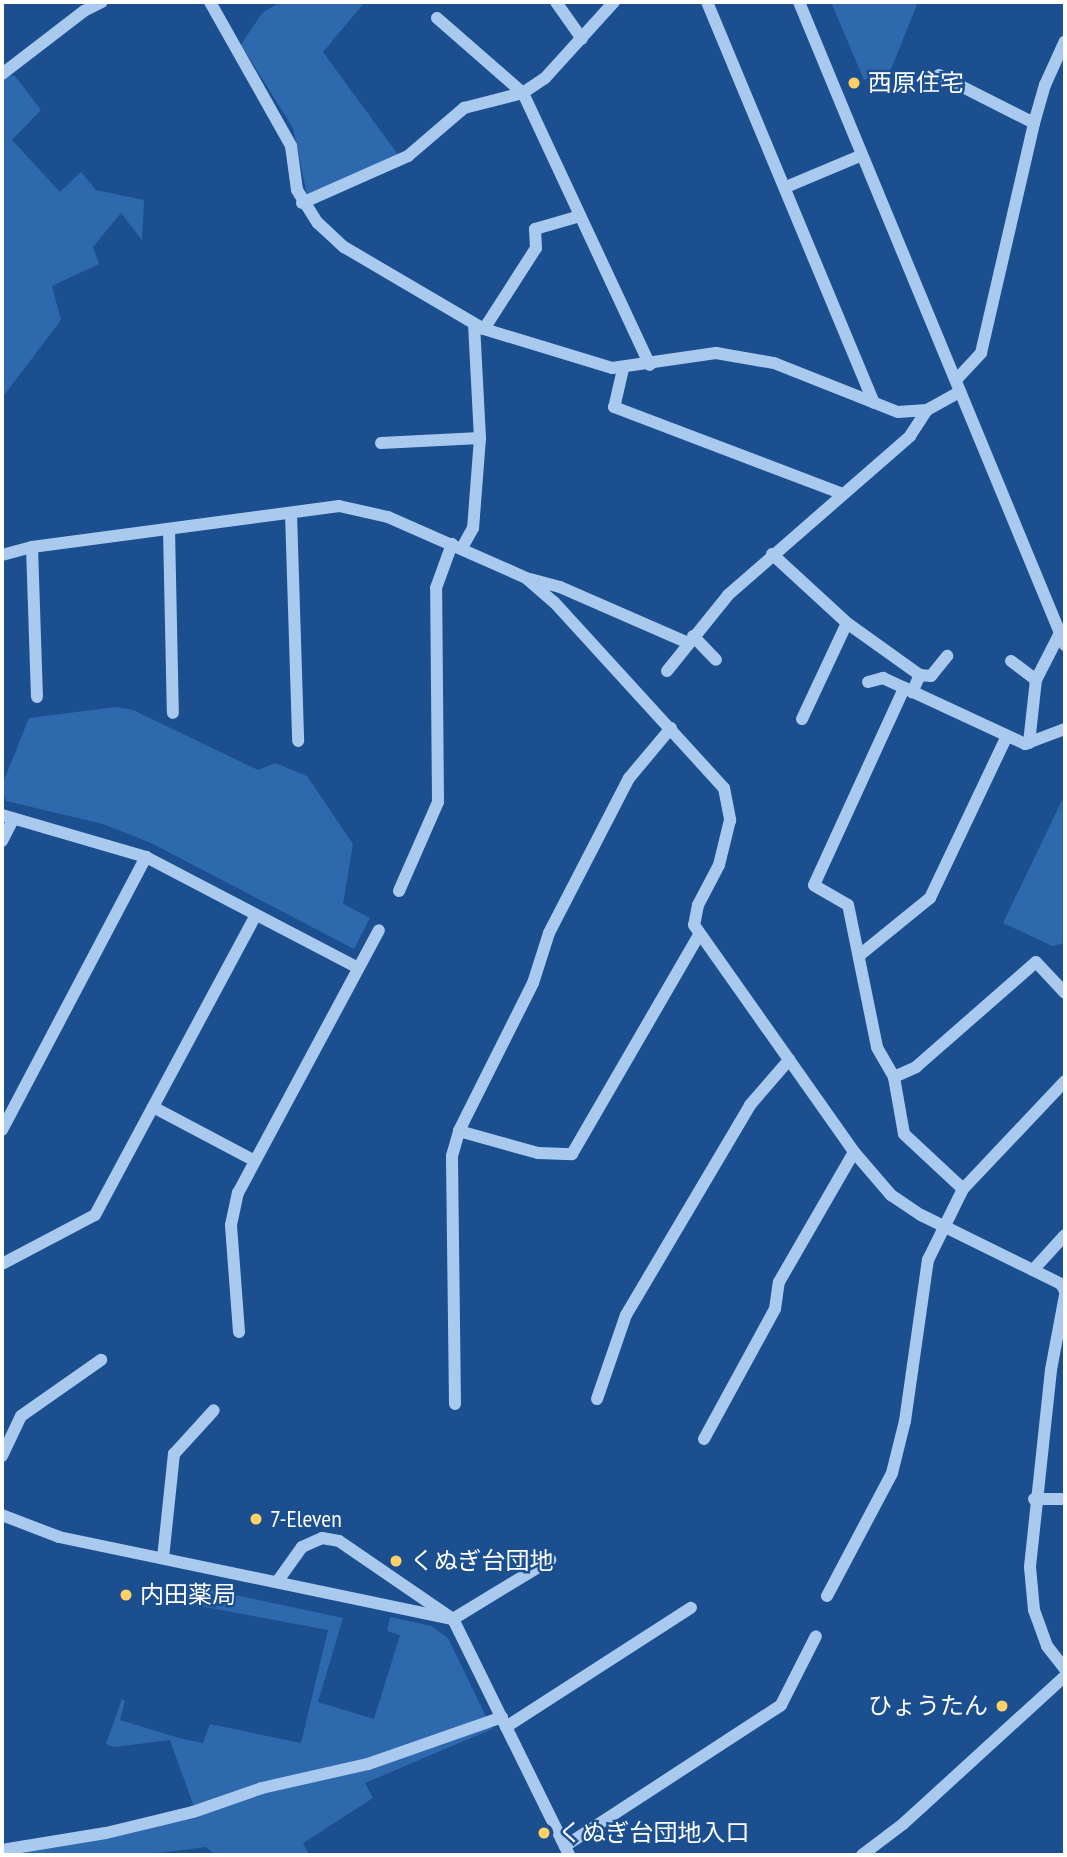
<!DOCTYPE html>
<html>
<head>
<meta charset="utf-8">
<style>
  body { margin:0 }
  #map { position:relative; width:1067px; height:1857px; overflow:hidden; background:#1b4f8f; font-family:"PT Sans Narrow","Noto Sans JP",sans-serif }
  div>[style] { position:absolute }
  .green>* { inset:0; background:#2e69ad }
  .minor>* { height:12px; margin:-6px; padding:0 6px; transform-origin:6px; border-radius:6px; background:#a9c9ee }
  .dots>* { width:19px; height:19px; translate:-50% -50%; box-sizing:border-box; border:4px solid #1b4f8f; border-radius:50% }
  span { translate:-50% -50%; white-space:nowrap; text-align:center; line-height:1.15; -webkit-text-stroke:5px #1b4f8f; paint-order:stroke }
  .poi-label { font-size:24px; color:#fff }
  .left { translate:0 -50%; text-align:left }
  .right { translate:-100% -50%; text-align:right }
  .frame { position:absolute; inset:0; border:4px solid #fff; pointer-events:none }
</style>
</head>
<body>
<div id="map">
  <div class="green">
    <i style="clip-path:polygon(280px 2px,365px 2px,323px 52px,399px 156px,307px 195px,293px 128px,241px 45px,262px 13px)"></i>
    <i style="clip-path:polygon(831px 2px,918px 2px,891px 69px,864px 80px)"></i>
    <i style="clip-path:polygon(2px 75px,15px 76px,41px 110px,12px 140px,60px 192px,81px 172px,96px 190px,144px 200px,142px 240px,121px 213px,93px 247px,99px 264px,52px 286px,61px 320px,2px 398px)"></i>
    <i style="clip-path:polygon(116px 707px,133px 710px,258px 770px,275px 763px,307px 776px,353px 844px,343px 904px,370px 918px,354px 949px,151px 843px,103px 824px,6px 801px,2px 785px,29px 718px)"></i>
    <i style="clip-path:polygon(1065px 794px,1065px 943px,1052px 946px,1003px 923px)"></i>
    <i style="clip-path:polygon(193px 1586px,343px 1618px,318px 1702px,374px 1719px,400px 1635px,387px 1631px,390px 1617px,431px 1626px,448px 1638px,492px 1729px,365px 1783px,373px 1798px,303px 1843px,309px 1855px,215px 1855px,206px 1847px,142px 1855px,6px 1855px,198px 1818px,170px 1740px,114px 1747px,106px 1744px,122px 1699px,125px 1701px,120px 1720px,179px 1738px,203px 1743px,210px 1724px,301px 1743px,328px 1630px,189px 1604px)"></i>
  </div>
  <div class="minor">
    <i style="left:210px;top:2px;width:165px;rotate:60.6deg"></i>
    <i style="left:291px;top:146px;width:44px;rotate:82.2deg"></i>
    <i style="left:297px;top:190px;width:39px;rotate:58deg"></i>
    <i style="left:318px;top:223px;width:35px;rotate:43deg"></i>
    <i style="left:344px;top:247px;width:162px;rotate:30.4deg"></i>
    <i style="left:484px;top:329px;width:134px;rotate:16.9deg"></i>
    <i style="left:612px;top:368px;width:105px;rotate:-8.2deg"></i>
    <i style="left:716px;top:353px;width:59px;rotate:9.8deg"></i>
    <i style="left:774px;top:363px;width:133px;rotate:21.6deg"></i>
    <i style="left:898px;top:412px;width:29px;rotate:-4deg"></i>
    <i style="left:927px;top:410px;width:38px;rotate:-29deg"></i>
    <i style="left:556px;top:2px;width:45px;rotate:54.9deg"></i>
    <i style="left:614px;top:2px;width:103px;rotate:132.2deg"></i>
    <i style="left:545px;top:78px;width:27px;rotate:146deg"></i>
    <i style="left:523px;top:93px;width:300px;rotate:65deg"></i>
    <i style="left:707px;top:2px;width:434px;rotate:67.4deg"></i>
    <i style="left:799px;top:2px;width:696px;rotate:67.53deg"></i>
    <i style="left:437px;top:18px;width:114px;rotate:41.1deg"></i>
    <i style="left:2px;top:74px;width:103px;rotate:-37.5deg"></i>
    <i style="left:84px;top:11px;width:20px;rotate:-27deg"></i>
    <i style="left:939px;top:75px;width:106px;rotate:26.8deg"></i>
    <i style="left:786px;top:187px;width:82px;rotate:-22.8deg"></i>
    <i style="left:302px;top:203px;width:116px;rotate:-23.9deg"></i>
    <i style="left:408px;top:156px;width:74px;rotate:-40.6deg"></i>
    <i style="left:464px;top:108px;width:61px;rotate:-14.3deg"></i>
    <i style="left:474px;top:324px;width:114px;rotate:87deg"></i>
    <i style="left:484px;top:329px;width:96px;rotate:-57.3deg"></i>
    <i style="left:536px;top:248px;width:19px;rotate:-93deg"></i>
    <i style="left:535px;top:229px;width:47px;rotate:-16.1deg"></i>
    <i style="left:623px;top:369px;width:39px;rotate:103deg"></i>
    <i style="left:614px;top:407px;width:245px;rotate:20.8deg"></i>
    <i style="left:956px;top:380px;width:37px;rotate:-47deg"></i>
    <i style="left:981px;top:353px;width:236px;rotate:-77deg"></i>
    <i style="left:1034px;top:123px;width:40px;rotate:-74deg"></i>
    <i style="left:1045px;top:85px;width:48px;rotate:-65.6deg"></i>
    <i style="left:381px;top:443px;width:99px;rotate:-2.9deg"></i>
    <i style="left:480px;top:438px;width:90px;rotate:94.4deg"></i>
    <i style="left:473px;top:528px;width:23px;rotate:119deg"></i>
    <i style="left:291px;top:513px;width:228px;rotate:88.2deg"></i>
    <i style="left:169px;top:529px;width:184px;rotate:88.8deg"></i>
    <i style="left:32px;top:547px;width:150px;rotate:88.1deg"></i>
    <i style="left:772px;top:554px;width:102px;rotate:42.6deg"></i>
    <i style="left:847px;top:623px;width:90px;rotate:35.5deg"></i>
    <i style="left:920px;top:675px;width:19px;rotate:115deg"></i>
    <i style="left:2px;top:555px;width:31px;rotate:-15deg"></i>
    <i style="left:32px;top:547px;width:310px;rotate:-7.6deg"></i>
    <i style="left:339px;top:506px;width:50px;rotate:12.7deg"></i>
    <i style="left:388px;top:517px;width:151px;rotate:23.8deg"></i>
    <i style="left:526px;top:578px;width:37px;rotate:41deg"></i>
    <i style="left:554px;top:602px;width:252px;rotate:47.6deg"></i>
    <i style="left:724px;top:788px;width:33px;rotate:79deg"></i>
    <i style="left:730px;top:820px;width:46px;rotate:103.7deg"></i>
    <i style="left:719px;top:865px;width:45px;rotate:117.7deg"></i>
    <i style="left:698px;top:905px;width:20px;rotate:101deg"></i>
    <i style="left:694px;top:925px;width:278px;rotate:54.8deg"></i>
    <i style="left:854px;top:1152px;width:57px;rotate:49.3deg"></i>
    <i style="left:891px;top:1195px;width:36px;rotate:34deg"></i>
    <i style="left:921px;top:1215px;width:156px;rotate:26.2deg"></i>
    <i style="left:1061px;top:1284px;width:8px;rotate:60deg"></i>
    <i style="left:530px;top:579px;width:31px;rotate:15deg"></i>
    <i style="left:560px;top:587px;width:140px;rotate:23.6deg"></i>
    <i style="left:693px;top:636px;width:33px;rotate:46deg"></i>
    <i style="left:1011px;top:661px;width:31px;rotate:37deg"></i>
    <i style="left:667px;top:671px;width:97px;rotate:-51.2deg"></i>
    <i style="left:728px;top:595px;width:242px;rotate:-41.1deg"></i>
    <i style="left:910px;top:436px;width:31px;rotate:-57deg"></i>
    <i style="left:920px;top:675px;width:11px;rotate:5deg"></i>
    <i style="left:931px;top:676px;width:26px;rotate:-51deg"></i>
    <i style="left:868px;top:682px;width:16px;rotate:-15deg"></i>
    <i style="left:883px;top:678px;width:157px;rotate:24.9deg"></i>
    <i style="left:1025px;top:744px;width:43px;rotate:-20.6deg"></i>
    <i style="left:802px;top:719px;width:106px;rotate:-64.9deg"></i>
    <i style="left:671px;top:728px;width:65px;rotate:130deg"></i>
    <i style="left:629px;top:778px;width:174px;rotate:117.3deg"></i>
    <i style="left:549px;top:933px;width:52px;rotate:107.7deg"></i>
    <i style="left:533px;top:983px;width:165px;rotate:116.6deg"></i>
    <i style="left:459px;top:1131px;width:82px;rotate:15.6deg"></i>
    <i style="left:538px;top:1153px;width:34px;rotate:2deg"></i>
    <i style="left:572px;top:1154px;width:251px;rotate:-59.9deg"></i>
    <i style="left:1029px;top:743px;width:63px;rotate:-83.7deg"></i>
    <i style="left:1036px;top:680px;width:57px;rotate:-63deg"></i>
    <i style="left:2px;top:815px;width:150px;rotate:16.3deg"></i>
    <i style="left:146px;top:857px;width:239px;rotate:27.6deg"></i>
    <i style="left:2px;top:841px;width:25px;rotate:-63deg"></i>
    <i style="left:399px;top:891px;width:97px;rotate:-66.3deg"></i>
    <i style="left:438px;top:802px;width:214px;rotate:-90.5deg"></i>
    <i style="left:436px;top:588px;width:47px;rotate:-70deg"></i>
    <i style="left:861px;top:954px;width:89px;rotate:-39.1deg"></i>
    <i style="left:930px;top:898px;width:179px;rotate:-64.6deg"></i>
    <i style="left:894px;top:1077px;width:24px;rotate:-24deg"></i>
    <i style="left:916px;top:1067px;width:159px;rotate:-41.2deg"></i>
    <i style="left:1036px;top:962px;width:42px;rotate:46.9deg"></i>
    <i style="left:153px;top:1107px;width:115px;rotate:27.9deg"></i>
    <i style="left:2px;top:1130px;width:309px;rotate:-62.2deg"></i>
    <i style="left:963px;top:1189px;width:149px;rotate:-46.6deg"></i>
    <i style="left:2px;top:1264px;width:105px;rotate:-27.8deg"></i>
    <i style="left:95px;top:1215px;width:339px;rotate:-61.8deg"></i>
    <i style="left:1033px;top:1270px;width:47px;rotate:-47.6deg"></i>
    <i style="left:1065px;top:1295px;width:76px;rotate:100.6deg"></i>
    <i style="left:1051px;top:1370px;width:198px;rotate:96.1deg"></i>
    <i style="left:1030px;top:1567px;width:43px;rotate:84.7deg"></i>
    <i style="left:1034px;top:1610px;width:38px;rotate:70deg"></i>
    <i style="left:1047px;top:1646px;width:29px;rotate:52deg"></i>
    <i style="left:239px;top:1332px;width:107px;rotate:-94.3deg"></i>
    <i style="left:231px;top:1225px;width:33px;rotate:-78deg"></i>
    <i style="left:238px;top:1193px;width:298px;rotate:-61.8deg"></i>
    <i style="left:597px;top:1399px;width:89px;rotate:-71deg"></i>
    <i style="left:626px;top:1315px;width:244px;rotate:-59.4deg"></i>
    <i style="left:750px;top:1105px;width:60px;rotate:-49.1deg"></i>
    <i style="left:455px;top:1404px;width:248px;rotate:-90.7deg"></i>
    <i style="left:452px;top:1156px;width:26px;rotate:-74deg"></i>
    <i style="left:704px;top:1439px;width:148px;rotate:-61.4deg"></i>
    <i style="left:775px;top:1309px;width:27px;rotate:-82deg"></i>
    <i style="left:779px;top:1282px;width:150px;rotate:-60deg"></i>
    <i style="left:2px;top:1456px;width:44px;rotate:-64.6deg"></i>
    <i style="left:21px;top:1416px;width:98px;rotate:-35deg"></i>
    <i style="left:1034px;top:1499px;width:31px"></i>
    <i style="left:2px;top:1515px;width:61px;rotate:21.1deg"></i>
    <i style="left:59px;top:1537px;width:402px;rotate:11.8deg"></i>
    <i style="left:453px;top:1619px;width:114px;rotate:-31.3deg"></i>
    <i style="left:163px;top:1558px;width:105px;rotate:-84deg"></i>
    <i style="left:174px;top:1454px;width:59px;rotate:-47.7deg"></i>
    <i style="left:277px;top:1582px;width:43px;rotate:-54.5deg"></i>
    <i style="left:302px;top:1547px;width:22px;rotate:-24deg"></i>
    <i style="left:322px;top:1538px;width:17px;rotate:10deg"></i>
    <i style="left:339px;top:1541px;width:138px;rotate:34.4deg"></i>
    <i style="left:453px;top:1619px;width:263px;rotate:63.8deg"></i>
    <i style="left:827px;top:1596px;width:139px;rotate:-62.1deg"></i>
    <i style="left:892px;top:1473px;width:54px;rotate:-76deg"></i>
    <i style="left:905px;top:1421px;width:163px;rotate:-81.9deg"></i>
    <i style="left:928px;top:1260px;width:79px;rotate:-63.8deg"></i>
    <i style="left:963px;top:1189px;width:81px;rotate:-137deg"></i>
    <i style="left:904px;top:1134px;width:58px;rotate:-100deg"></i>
    <i style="left:894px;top:1077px;width:34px;rotate:-120deg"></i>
    <i style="left:877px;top:1047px;width:145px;rotate:-101.5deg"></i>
    <i style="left:848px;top:905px;width:39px;rotate:-150deg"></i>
    <i style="left:814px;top:885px;width:217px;rotate:-65.4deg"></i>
    <i style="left:506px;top:1727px;width:220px;rotate:-32.8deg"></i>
    <i style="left:565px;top:1846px;width:258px;rotate:-33.1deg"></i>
    <i style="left:781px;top:1705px;width:77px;rotate:-63.1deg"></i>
    <i style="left:2px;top:1850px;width:105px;rotate:-9.3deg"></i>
    <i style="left:106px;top:1833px;width:89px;rotate:-13.6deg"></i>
    <i style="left:193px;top:1812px;width:73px;rotate:-19.2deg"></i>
    <i style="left:262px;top:1788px;width:109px;rotate:-12.8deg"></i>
    <i style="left:368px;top:1764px;width:142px;rotate:-19.3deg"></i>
    <i style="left:862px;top:1855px;width:51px;rotate:-37.1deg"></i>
    <i style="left:903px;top:1824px;width:219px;rotate:-42.4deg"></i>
  </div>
  <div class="dots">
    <i style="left:854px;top:83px;background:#ffd166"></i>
    <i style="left:256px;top:1519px;background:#ffd166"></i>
    <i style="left:396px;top:1561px;background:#ffd166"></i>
    <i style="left:126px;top:1595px;background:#ffd166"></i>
    <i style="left:1002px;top:1706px;background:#ffd166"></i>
    <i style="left:544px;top:1833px;background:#ffd166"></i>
  </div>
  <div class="poi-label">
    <span class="left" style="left:868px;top:83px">西原住宅</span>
    <span class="left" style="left:270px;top:1519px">7-Eleven</span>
    <span class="left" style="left:410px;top:1561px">くぬぎ台団地</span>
    <span class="left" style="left:140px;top:1595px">内田薬局</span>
    <span class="right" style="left:988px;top:1706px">ひょうたん</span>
    <span class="left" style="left:558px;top:1833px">くぬぎ台団地入口</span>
  </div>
  <div class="frame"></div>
</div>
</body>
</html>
